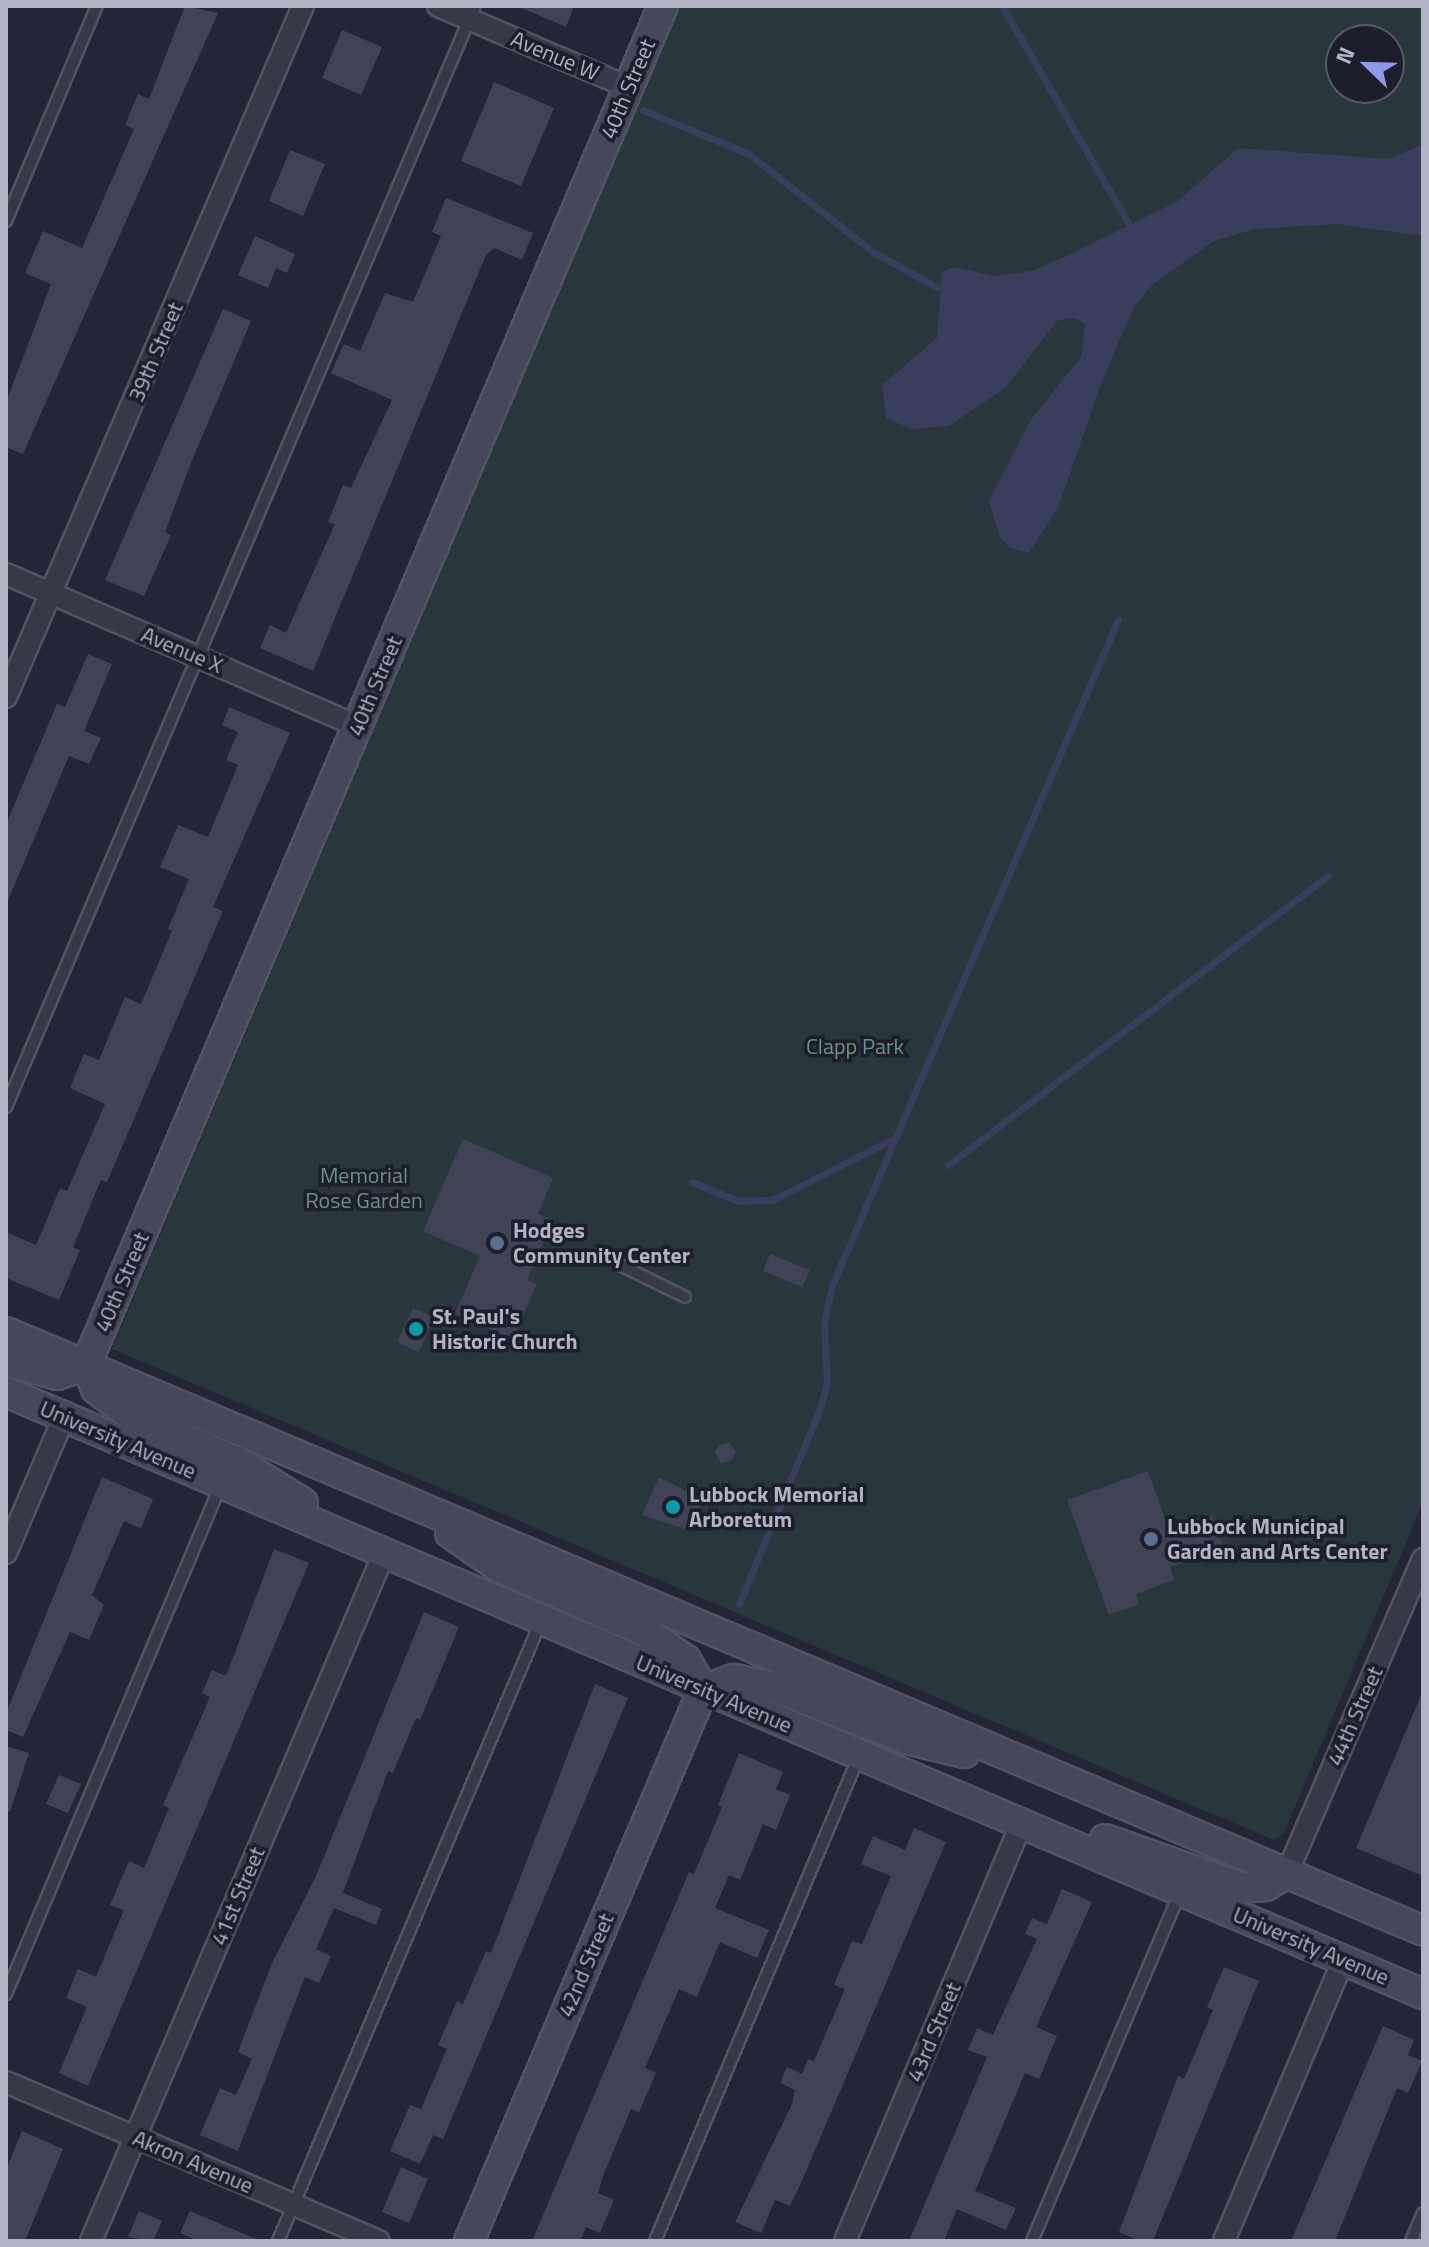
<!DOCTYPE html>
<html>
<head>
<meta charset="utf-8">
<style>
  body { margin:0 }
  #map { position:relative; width:1429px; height:2247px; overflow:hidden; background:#242636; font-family:"Titillium Web",sans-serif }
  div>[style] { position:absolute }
  .green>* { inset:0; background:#29363c }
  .water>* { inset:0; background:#393e5c }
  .stream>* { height:7px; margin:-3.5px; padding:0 3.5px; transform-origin:3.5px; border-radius:3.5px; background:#393e5c }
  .building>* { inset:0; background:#404356 }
  .roads { filter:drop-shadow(2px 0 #525362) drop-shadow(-2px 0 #525362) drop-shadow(0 2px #525362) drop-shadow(0 -2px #525362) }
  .lane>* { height:10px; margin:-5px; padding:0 5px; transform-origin:5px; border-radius:5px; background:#373947 }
  .street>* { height:20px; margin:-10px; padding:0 10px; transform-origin:10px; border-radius:10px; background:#373947 }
  .secondary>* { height:28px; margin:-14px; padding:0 14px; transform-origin:14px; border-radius:14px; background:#45475a }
  .dots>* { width:22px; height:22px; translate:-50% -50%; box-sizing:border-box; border:4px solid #1c1e2c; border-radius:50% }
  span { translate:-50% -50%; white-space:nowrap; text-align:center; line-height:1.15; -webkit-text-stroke:7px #1c1e2c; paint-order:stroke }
  .street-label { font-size:22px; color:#b2b3c3 }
  .park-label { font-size:22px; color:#6c917f }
  .poi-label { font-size:22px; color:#b2b3c3; font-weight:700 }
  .left { translate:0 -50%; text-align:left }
  .frame { position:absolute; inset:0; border:8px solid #b2b3c3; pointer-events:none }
  .north { position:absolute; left:1325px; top:24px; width:80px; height:80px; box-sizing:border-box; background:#1c1e2c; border:2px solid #585a68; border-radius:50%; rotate:293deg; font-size:22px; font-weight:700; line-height:32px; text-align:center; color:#b2b3c3 }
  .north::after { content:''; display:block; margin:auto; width:28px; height:36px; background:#8f98eb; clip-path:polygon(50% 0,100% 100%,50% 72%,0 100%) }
</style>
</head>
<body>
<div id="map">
  <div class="green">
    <i style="clip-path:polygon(evenodd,680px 6px,1423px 6px,1423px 1502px,1284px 1833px,1274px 1840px,112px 1349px,680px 6px,1341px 40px,1389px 40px,1389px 88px,1341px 88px,1341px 40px)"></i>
  </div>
  <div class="water">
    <i style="clip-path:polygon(1423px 144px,1423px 236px,1338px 224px,1255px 229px,1214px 241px,1153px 284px,1134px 307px,1100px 386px,1059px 506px,1029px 553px,1010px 548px,1000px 537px,989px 501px,1030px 421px,1081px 357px,1085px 324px,1074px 318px,1058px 320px,1005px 388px,949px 426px,911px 429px,886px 418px,882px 385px,937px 338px,942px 272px,955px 267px,994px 276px,1031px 271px,1065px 257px,1178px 201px,1238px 148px,1388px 159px)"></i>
  </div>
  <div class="stream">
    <i style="left:1002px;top:6px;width:255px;rotate:59.8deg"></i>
    <i style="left:643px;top:110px;width:115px;rotate:22.5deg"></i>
    <i style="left:749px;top:154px;width:158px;rotate:38.3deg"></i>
    <i style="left:873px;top:252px;width:73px;rotate:28.7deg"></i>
    <i style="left:948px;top:1165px;width:477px;rotate:-37.3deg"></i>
    <i style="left:692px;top:1182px;width:50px;rotate:22.4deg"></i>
    <i style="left:738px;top:1201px;width:34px;rotate:-2deg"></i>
    <i style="left:772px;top:1200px;width:138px;rotate:-26.8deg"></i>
    <i style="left:739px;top:1604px;width:212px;rotate:-67.5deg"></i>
    <i style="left:820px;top:1408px;width:26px;rotate:-74deg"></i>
    <i style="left:827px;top:1383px;width:62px;rotate:-92.8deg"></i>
    <i style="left:824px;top:1321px;width:39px;rotate:-77deg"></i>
    <i style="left:833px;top:1283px;width:722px;rotate:-66.74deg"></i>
  </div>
  <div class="building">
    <i style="clip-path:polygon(185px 6px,218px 13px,23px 454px,6px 447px,6px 402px,51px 284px,25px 273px,43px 231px,82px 248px,134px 129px,125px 125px,138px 94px,149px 99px)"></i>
    <i style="clip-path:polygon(517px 6px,574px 6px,566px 27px)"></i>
    <i style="clip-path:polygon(342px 30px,382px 47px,361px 95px,322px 78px)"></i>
    <i style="clip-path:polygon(494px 82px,554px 108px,521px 186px,461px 161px)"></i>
    <i style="clip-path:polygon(290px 150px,325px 164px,303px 216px,269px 201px)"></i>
    <i style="clip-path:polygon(446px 198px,533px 233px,522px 260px,494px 248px,486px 255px,313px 671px,260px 648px,270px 625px,286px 633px,335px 524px,328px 522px,343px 485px,351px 488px,392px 400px,331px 373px,344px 344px,360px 351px,385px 293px,413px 302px,441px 236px,432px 232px)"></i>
    <i style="clip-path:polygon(255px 236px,295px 254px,287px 273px,276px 268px,268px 288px,238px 275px)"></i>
    <i style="clip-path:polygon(223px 309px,251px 321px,193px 458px,165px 532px,171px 535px,144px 596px,105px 580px)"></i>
    <i style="clip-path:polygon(88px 654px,112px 664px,84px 731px,101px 738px,89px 764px,69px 756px,6px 905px,6px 824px,57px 704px,65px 707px)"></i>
    <i style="clip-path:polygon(229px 707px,290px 733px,213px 907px,223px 911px,107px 1182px,101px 1180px,73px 1247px,80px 1250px,59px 1300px,6px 1278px,6px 1232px,36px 1245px,60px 1188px,67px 1191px,105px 1104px,70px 1088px,84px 1054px,99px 1060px,125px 997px,141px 1004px,172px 931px,168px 929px,189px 879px,160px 867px,178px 825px,208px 837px,238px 765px,226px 760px,238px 732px,222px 725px)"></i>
    <i style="clip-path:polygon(463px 1139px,553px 1178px,538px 1214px,553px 1220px,527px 1280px,537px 1284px,513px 1339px,455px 1314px,480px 1256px,423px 1231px)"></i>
    <i style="clip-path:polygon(770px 1254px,810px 1270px,802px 1287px,763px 1271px)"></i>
    <i style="clip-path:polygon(413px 1308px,434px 1317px,419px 1352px,397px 1342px)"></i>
    <i style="clip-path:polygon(730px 1442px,735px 1452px,732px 1460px,721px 1463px,715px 1453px,719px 1445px)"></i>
    <i style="clip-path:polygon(1148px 1471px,1169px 1531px,1212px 1515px,1224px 1548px,1170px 1567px,1174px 1580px,1136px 1594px,1139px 1604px,1109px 1615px,1067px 1500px)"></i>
    <i style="clip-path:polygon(102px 1477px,153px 1499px,141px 1529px,124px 1521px,92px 1595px,104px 1605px,89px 1640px,70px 1632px,23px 1737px,6px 1730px,6px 1713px)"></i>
    <i style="clip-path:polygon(659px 1477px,704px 1500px,691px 1531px,642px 1515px)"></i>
    <i style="clip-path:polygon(274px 1549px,309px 1563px,88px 2086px,59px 2073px,87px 2007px,66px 1998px,78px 1969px,96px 1977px,124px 1910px,110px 1905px,129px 1861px,144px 1868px,169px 1808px,163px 1805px,210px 1697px,202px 1693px,212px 1670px,226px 1676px)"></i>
    <i style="clip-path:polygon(424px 1612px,459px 1627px,420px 1720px,416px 1718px,393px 1773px,388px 1771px,343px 1893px,382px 1909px,376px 1925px,334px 1908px,316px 1949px,331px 1956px,319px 1983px,305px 1977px,238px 2151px,200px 2135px,220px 2088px,236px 2095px,252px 2059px,238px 2052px,272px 1963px,316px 1876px)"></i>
    <i style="clip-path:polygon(595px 1684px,628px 1698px,443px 2139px,433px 2135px,420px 2164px,390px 2151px,410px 2105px,421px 2109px,447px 2049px,438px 2045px,457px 2001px,463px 2004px,486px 1951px,491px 1953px)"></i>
    <i style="clip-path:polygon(1423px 1691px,1423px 1876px,1356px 1848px)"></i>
    <i style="clip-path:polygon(6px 1746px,29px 1753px,10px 1812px,6px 1811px)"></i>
    <i style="clip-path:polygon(739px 1753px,783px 1772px,776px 1789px,790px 1795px,776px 1830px,763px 1824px,740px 1880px,729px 1875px,715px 1908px,769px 1930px,757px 1958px,720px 1942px,697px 1997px,679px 1989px,645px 2068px,656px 2073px,639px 2112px,631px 2109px,603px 2176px,598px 2193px,614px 2200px,600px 2233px,586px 2227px,580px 2241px,532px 2241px,689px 1872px,694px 1874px,722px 1807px,718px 1805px)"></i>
    <i style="clip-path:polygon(59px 1775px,81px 1784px,68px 1813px,46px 1804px)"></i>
    <i style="clip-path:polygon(914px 1828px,946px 1842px,801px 2183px,790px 2206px,775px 2200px,761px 2233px,735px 2222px,792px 2104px,795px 2090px,780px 2083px,787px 2067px,802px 2074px,808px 2059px,814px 2061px,845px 1989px,834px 1985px,852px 1941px,862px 1944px,891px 1876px,861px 1864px,873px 1836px,905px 1850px)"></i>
    <i style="clip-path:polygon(1062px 1889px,1092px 1902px,1036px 2027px,1057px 2036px,1039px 2079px,1025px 2073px,975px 2191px,1016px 2208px,1006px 2230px,957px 2209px,944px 2241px,909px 2241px,987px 2057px,968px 2050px,977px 2028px,993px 2035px,1037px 1939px,1025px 1934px,1032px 1918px,1047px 1924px)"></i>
    <i style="clip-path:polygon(1224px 1967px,1259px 1981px,1153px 2241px,1140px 2241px,1119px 2232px,1178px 2076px,1184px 2079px,1213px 2010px,1207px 2007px)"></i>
    <i style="clip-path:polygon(1383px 2026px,1414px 2040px,1408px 2055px,1422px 2061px,1408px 2093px,1397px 2088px,1335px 2241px,1291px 2241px)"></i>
    <i style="clip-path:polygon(22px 2131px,63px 2149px,25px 2241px,6px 2241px,6px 2170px)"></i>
    <i style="clip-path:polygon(401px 2167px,428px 2179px,409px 2223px,382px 2212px)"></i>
    <i style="clip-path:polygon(139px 2211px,162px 2221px,153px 2241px,128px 2237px)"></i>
    <i style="clip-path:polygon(190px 2211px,261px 2241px,199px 2241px,180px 2233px)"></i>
  </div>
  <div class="roads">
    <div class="lane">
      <i style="left:6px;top:221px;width:233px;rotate:-67.1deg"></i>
      <i style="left:6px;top:1107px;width:1197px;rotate:-66.93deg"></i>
      <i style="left:622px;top:1266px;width:70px;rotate:26.2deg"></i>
      <i style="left:6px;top:1994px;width:550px;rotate:-67.12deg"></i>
      <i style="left:278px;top:2241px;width:673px;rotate:-67.01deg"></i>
      <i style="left:655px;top:2241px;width:526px;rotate:-67.19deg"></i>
      <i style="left:1032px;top:2241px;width:379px;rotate:-67deg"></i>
      <i style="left:1411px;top:2241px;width:30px;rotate:-67deg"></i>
    </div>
    <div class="street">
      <i style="left:438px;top:6px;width:207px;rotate:23.1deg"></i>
      <i style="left:6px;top:574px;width:383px;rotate:23.4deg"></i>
      <i style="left:6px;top:697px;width:752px;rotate:-66.74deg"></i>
      <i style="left:6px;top:1553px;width:148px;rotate:-66.9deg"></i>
      <i style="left:1287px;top:1873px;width:342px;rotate:-66.6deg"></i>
      <i style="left:6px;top:2082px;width:405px;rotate:23.1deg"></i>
      <i style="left:91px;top:2241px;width:750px;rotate:-66.92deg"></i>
      <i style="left:845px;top:2241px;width:454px;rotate:-67.1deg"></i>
      <i style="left:1224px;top:2241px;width:304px;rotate:-67deg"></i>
    </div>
    <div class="secondary">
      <i style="left:6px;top:1332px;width:1538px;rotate:22.91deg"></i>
      <i style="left:6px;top:1361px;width:53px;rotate:15.4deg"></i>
      <i style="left:57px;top:1375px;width:31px;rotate:-19deg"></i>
      <i style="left:86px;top:1365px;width:1476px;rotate:-67deg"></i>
      <i style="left:86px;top:1365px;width:26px;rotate:67deg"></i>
      <i style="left:96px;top:1389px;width:44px;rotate:36.6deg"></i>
      <i style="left:131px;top:1415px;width:115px;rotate:23.7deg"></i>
      <i style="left:236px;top:1461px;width:79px;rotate:32.1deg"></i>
      <i style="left:6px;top:1392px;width:1540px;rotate:23.02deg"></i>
      <i style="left:450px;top:1533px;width:61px;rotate:35deg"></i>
      <i style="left:500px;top:1568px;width:157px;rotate:23.6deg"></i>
      <i style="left:644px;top:1631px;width:51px;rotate:34.6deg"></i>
      <i style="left:686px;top:1660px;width:34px;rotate:60deg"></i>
      <i style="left:703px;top:1690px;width:33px;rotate:-20deg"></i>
      <i style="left:734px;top:1679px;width:41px;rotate:11.3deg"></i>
      <i style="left:774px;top:1687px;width:142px;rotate:21.5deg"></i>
      <i style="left:906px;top:1739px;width:60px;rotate:13.6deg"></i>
      <i style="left:1105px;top:1839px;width:146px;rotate:19.5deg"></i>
      <i style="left:1243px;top:1888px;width:23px;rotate:-5deg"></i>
      <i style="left:1266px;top:1886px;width:25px;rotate:-32deg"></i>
      <i style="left:469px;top:2241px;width:599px;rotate:-66.99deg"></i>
    </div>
  </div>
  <div class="dots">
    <i style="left:497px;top:1243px;background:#5c6f8a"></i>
    <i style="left:416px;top:1329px;background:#0f9aa8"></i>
    <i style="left:673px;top:1507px;background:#0f9aa8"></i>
    <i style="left:1151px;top:1539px;background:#5c6f8a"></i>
  </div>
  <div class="street-label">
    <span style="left:555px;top:56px;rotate:23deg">Avenue W</span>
    <span style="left:628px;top:89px;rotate:-67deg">40th Street</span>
    <span style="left:156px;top:352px;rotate:-67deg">39th Street</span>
    <span style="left:182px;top:650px;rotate:23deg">Avenue X</span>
    <span style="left:375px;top:686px;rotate:-67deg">40th Street</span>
    <span style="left:122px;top:1282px;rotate:-67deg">40th Street</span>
    <span style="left:118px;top:1440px;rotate:23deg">University Avenue</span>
    <span style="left:714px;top:1694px;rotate:23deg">University Avenue</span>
    <span style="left:1355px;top:1716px;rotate:-66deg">44th Street</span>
    <span style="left:238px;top:1896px;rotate:-67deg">41st Street</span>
    <span style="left:1311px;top:1946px;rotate:23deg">University Avenue</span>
    <span style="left:586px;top:1965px;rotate:-67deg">42nd Street</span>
    <span style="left:934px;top:2032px;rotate:-67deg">43rd Street</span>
    <span style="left:193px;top:2162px;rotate:23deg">Akron Avenue</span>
  </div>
  <div class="park-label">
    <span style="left:855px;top:1047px">Clapp Park</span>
    <span style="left:364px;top:1188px">Memorial<br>Rose Garden</span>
  </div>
  <div class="poi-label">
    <span class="left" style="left:513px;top:1243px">Hodges<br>Community Center</span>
    <span class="left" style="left:432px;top:1329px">St. Paul's<br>Historic Church</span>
    <span class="left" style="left:689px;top:1507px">Lubbock Memorial<br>Arboretum</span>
    <span class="left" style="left:1167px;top:1539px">Lubbock Municipal<br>Garden and Arts Center</span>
  </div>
  <div class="frame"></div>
  <div class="north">N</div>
</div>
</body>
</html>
